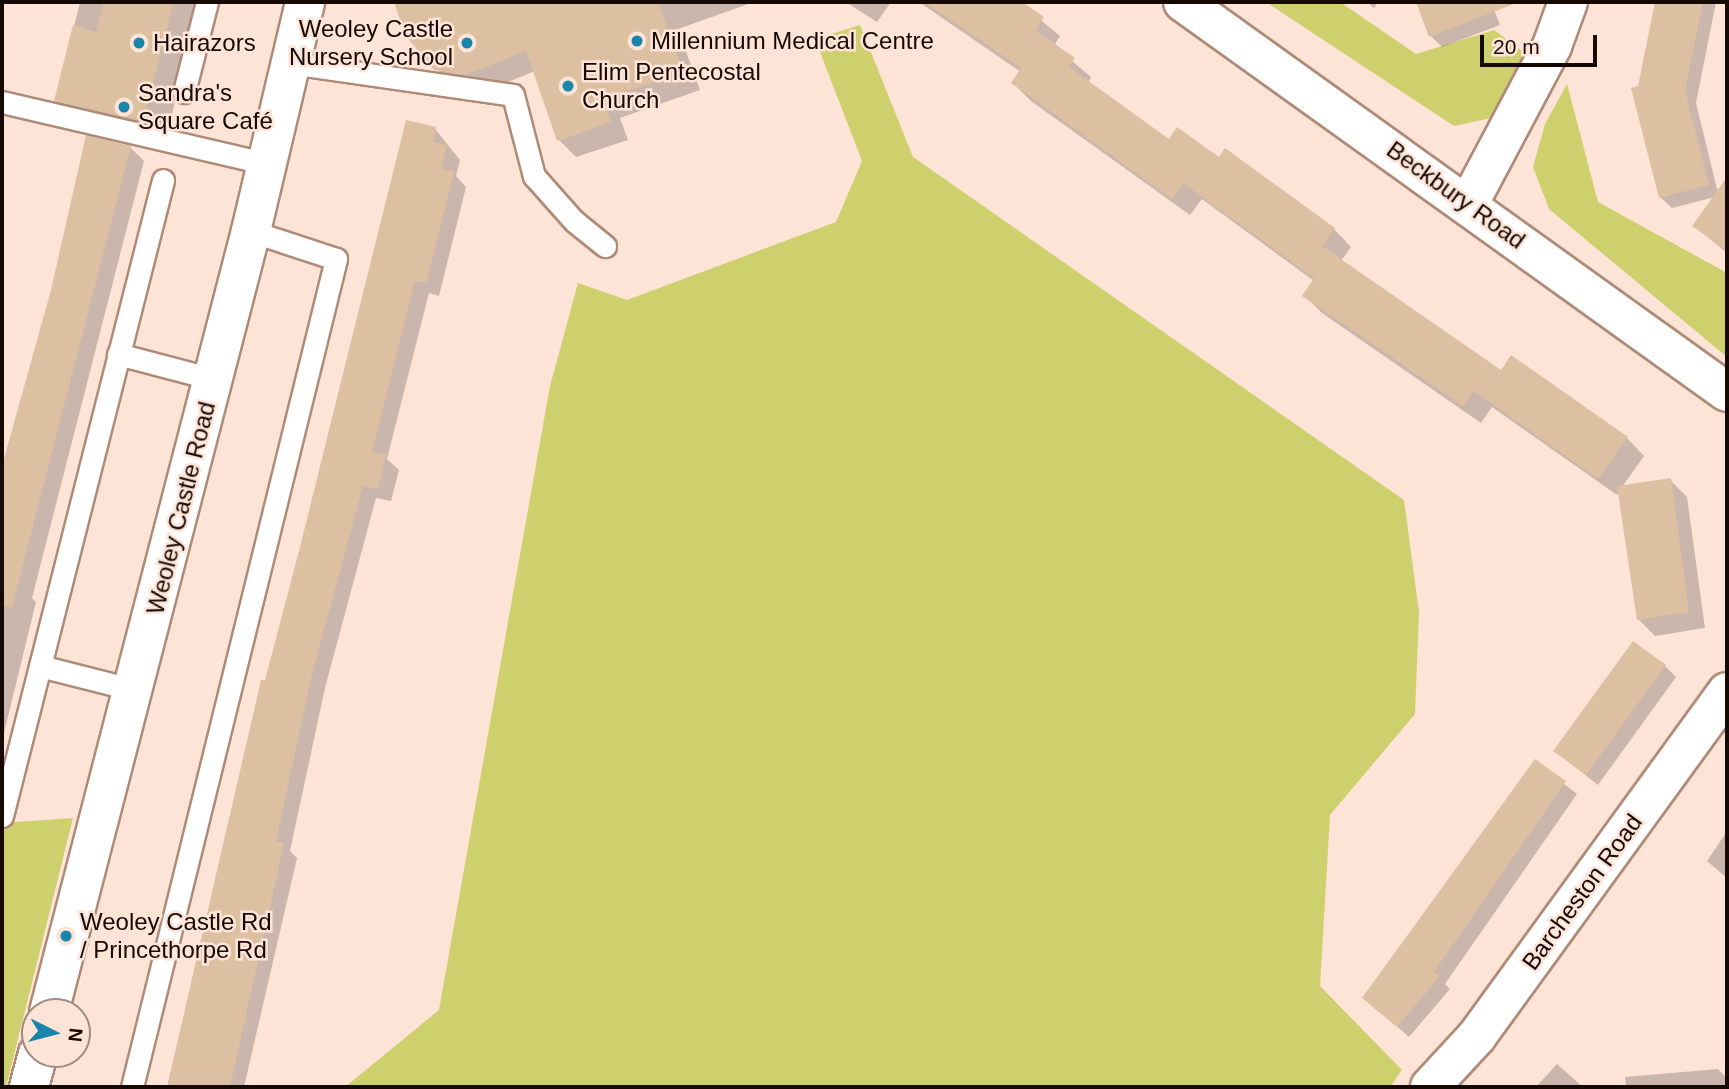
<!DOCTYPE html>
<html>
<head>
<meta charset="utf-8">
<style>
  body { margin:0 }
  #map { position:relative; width:1729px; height:1089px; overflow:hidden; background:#fde4d7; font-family:Helvetica,sans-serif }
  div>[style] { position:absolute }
  .green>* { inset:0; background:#cecf6d }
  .shadow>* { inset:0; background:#0003 }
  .building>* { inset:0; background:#ddc0a1 }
  .roads { filter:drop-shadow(2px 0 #af8a76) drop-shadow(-2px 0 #af8a76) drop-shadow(0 2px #af8a76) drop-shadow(0 -2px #af8a76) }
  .lane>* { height:21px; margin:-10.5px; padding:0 10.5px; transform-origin:10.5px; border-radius:10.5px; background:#fff }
  .street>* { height:38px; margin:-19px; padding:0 19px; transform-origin:19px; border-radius:19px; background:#fff }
  .secondary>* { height:38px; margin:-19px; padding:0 19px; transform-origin:19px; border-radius:19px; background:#fff }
  .dots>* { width:19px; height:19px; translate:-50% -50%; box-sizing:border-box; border:4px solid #fde4d7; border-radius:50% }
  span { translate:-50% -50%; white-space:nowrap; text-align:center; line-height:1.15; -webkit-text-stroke:5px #fde4d7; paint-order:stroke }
  .poi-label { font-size:24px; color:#160904 }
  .right { translate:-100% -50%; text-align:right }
  .left { translate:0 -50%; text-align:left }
  .street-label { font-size:24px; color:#160904 }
  .frame { position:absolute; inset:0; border:4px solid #160904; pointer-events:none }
  .north { position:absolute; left:21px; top:998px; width:70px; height:70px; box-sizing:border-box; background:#fde4d7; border:2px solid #a18c83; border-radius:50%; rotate:96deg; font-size:19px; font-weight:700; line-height:28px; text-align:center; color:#160904 }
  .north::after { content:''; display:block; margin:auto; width:24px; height:32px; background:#1985ac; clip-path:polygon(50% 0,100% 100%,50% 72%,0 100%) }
  .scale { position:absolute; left:1480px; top:35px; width:117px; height:32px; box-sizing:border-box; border:4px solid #160904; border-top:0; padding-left:9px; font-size:21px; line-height:24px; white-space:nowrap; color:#160904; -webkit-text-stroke:5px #fde4d7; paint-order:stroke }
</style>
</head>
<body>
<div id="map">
  <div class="green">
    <i style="clip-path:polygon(1266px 2px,1340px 2px,1416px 54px,1494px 30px,1521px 50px,1522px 57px,1491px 118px,1454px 126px)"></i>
    <i style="clip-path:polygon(860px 25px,913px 157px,1404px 500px,1419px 612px,1415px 714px,1330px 815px,1320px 986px,1402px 1070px,1390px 1087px,345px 1087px,439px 1010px,550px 386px,578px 283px,627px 300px,836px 222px,862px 161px,815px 39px)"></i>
    <i style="clip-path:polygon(1567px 84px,1598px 202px,1727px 273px,1727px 357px,1549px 209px,1533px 167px,1545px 124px)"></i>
    <i style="clip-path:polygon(73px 818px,6px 1087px,2px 1087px,2px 823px)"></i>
  </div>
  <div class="shadow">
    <i style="clip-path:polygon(80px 2px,200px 2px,165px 142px,78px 121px,56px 100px)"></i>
    <i style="clip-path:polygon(396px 2px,754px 2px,678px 29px,700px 90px,620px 118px,628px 140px,576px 157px,559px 140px,535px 71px,484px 92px,454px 88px,407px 35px)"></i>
    <i style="clip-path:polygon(846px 2px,891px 2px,877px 22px)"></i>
    <i style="clip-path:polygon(919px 2px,1019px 2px,1060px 36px,1054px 46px,1091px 77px,1088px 83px,1169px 141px,1219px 159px,1334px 229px,1351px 247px,1341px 261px,1501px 373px,1627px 438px,1644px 456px,1622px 487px,1670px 480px,1687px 497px,1705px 628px,1655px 636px,1638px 619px,1620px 491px,1617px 495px,1492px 407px,1481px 423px,1322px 313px,1304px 295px,1314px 281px,1202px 199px,1190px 215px,1031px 101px,1013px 83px,1021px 72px)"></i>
    <i style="clip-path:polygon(1367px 2px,1378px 2px,1374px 8px)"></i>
    <i style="clip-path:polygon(1418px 2px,1491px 2px,1500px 25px,1442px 47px,1431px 36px)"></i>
    <i style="clip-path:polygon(1657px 2px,1716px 2px,1696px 103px,1717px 189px,1727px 197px,1727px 253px,1694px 226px,1715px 197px,1672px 208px,1660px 197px,1640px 87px)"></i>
    <i style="clip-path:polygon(435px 129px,460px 160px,456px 176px,466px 187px,439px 296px,429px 293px,387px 459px,399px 470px,391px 501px,376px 498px,325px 688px,290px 851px,297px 858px,244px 1087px,168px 1087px,263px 682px,266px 682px)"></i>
    <i style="clip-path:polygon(130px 147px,144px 161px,32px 598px,36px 602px,3px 737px,2px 476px,52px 290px)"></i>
    <i style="clip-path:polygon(1665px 666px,1676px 677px,1598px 785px,1555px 751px)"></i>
    <i style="clip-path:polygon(1535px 761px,1577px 794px,1445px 984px,1450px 989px,1409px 1037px,1365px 998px)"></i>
    <i style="clip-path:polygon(1727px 831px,1727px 878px,1707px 861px)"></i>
    <i style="clip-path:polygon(1557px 1064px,1583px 1087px,1536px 1087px)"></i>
    <i style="clip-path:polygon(1718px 1069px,1727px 1078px,1727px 1087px,1626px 1087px,1625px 1077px)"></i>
  </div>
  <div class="building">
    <i style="clip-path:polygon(104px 2px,174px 2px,143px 121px,54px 101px,73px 25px,96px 32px)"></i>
    <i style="clip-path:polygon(394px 2px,658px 2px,683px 72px,603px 100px,611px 122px,557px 141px,526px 51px,465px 75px,434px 70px,405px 35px)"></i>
    <i style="clip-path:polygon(924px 2px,1022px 2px,1044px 17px,1035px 30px,1075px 58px,1069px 67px,1169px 139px,1177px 127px,1219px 157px,1225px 148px,1335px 228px,1322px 246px,1501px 370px,1511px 355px,1628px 437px,1598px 479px,1474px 391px,1463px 406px,1302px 296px,1314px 278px,1183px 183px,1172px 199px,1011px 83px,1021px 68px)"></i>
    <i style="clip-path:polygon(1416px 2px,1513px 2px,1514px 4px,1429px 37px)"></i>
    <i style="clip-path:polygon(1655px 2px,1703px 2px,1685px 91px,1709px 185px,1659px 198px,1631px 88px,1638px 86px)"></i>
    <i style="clip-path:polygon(406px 120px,436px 127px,433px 142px,447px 145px,441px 169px,454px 172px,426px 283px,415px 281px,372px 452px,386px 455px,378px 489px,363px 486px,312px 674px,276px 841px,284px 843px,230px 1087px,167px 1087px,261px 680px,265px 680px,300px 547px)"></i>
    <i style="clip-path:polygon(86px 135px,131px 146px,12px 607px,2px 606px,2px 466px,51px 290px)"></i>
    <i style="clip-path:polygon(1727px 177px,1727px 251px,1692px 226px)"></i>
    <i style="clip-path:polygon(1671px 478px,1689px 612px,1637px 620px,1617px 486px)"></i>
    <i style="clip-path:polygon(1633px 641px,1666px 665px,1586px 775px,1553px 751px)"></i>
    <i style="clip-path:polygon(1535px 759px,1566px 781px,1434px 972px,1440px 976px,1397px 1027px,1362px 998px)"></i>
  </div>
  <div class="roads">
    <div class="lane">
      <i style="left:291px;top:63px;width:224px;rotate:8.2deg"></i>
      <i style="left:513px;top:95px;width:84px;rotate:75.5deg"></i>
      <i style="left:534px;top:176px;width:60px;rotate:48.4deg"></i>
      <i style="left:574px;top:221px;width:40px;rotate:39deg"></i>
      <i style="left:184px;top:92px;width:93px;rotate:-75.7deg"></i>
      <i style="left:2px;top:102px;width:273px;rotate:13.1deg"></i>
      <i style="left:118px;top:354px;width:98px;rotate:14.7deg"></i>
      <i style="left:40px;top:666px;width:98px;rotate:14.2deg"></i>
      <i style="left:2px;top:816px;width:656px;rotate:-75.79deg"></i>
      <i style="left:132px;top:1087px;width:853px;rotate:-76.16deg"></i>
      <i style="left:336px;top:259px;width:89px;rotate:-161.8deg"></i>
    </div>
    <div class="street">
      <i style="left:1183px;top:2px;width:669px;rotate:35.64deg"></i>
      <i style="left:1469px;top:203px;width:178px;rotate:-62.1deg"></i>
      <i style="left:1552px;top:46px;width:47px;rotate:-70deg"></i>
      <i style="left:1430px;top:1087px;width:69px;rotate:-47.3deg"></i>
      <i style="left:1477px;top:1036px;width:425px;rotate:-54deg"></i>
    </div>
    <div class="secondary">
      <i style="left:49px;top:1012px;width:807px;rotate:-75.5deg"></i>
      <i style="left:251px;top:231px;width:235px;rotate:-76.7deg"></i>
      <i style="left:29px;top:1087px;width:34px;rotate:-75deg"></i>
    </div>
  </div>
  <div class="dots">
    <i style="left:637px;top:41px;background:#1985ac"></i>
    <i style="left:139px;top:43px;background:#1985ac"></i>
    <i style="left:467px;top:43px;background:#1985ac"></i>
    <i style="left:568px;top:86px;background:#1985ac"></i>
    <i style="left:124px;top:107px;background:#1985ac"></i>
    <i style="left:66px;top:936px;background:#1985ac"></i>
  </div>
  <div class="poi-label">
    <span class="right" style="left:453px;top:43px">Weoley Castle<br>Nursery School</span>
    <span class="left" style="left:651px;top:41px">Millennium Medical Centre</span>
    <span class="left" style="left:153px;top:43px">Hairazors</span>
    <span class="left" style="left:582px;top:86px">Elim Pentecostal<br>Church</span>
    <span class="left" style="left:138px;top:107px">Sandra's<br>Square Café</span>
    <span class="left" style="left:80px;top:936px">Weoley Castle Rd<br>/ Princethorpe Rd</span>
  </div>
  <div class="street-label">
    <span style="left:1456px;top:195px;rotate:36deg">Beckbury Road</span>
    <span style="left:181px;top:508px;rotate:-76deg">Weoley Castle Road</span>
    <span style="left:1582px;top:892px;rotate:-54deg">Barcheston Road</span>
  </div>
  <div class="frame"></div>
  <div class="north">N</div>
  <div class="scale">20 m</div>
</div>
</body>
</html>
